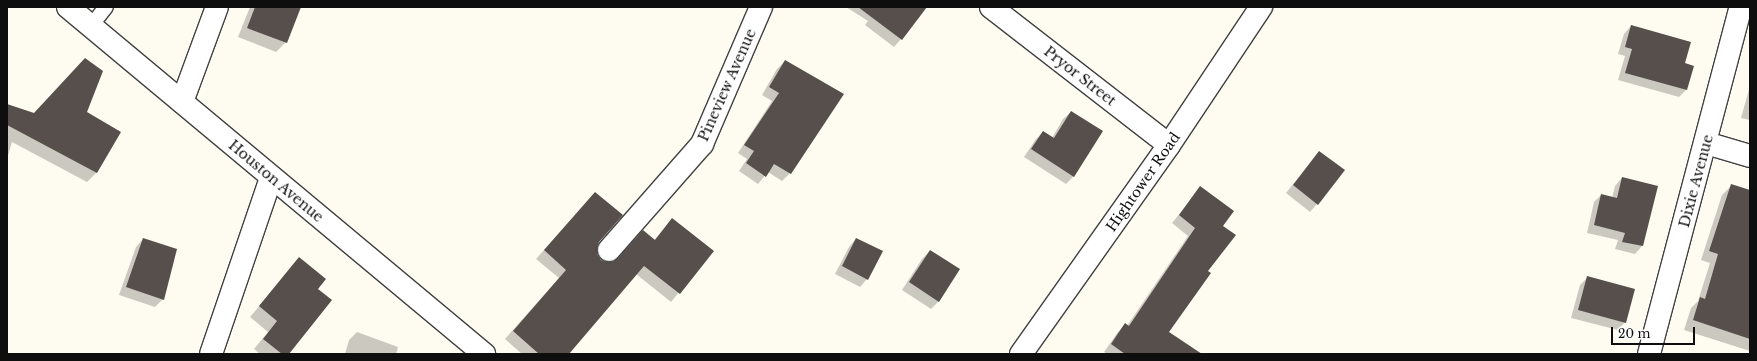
<!DOCTYPE html>
<html>
<head>
<meta charset="utf-8">
<style>
  body { margin:0 }
  #map { position:relative; width:1757px; height:361px; overflow:hidden; background:#fefbf0; font-family:"Libre Baskerville",serif }
  div>[style] { position:absolute }
  .shadow>* { inset:0; background:#0003 }
  .building>* { inset:0; background:#564f4b }
  .roads { filter:drop-shadow(1px 0 #414141) drop-shadow(-1px 0 #414141) drop-shadow(0 1px #414141) drop-shadow(0 -1px #414141) }
  .service>* { height:14px; margin:-7px; padding:0 7px; transform-origin:7px; border-radius:7px; background:#fff }
  .minor>* { height:22px; margin:-11px; padding:0 11px; transform-origin:11px; border-radius:11px; background:#fff }
  .tertiary>* { height:22px; margin:-11px; padding:0 11px; transform-origin:11px; border-radius:11px; background:#fff }
  span { translate:-50% -50%; white-space:nowrap; text-align:center; line-height:1.15; -webkit-text-stroke:4px #fff; paint-order:stroke }
  .street-label { font-size:14px; color:#0e0e0e }
  .frame { position:absolute; inset:0; border:8px solid #0e0e0e; pointer-events:none }
  .scale { position:absolute; left:1611px; top:327px; width:84px; height:18px; box-sizing:border-box; border:2px solid #0e0e0e; border-top:0; padding-left:5px; font-size:12px; line-height:14px; white-space:nowrap; color:#0e0e0e; -webkit-text-stroke:3px #fff; paint-order:stroke }
</style>
</head>
<body>
<div id="map">
  <div class="shadow">
    <i style="clip-path:polygon(250px 7px,300px 7px,286px 42px,276px 52px,238px 37px)"></i>
    <i style="clip-path:polygon(846px 7px,924px 7px,901px 39px,894px 47px,865px 25px,868px 21px)"></i>
    <i style="clip-path:polygon(1631px 26px,1684px 63px,1686px 90px,1679px 97px,1618px 80px,1625px 56px,1618px 54px,1624px 34px)"></i>
    <i style="clip-path:polygon(785px 61px,790px 173px,782px 181px,768px 172px,758px 184px,739px 171px,747px 159px,738px 153px,772px 101px,762px 95px,777px 69px)"></i>
    <i style="clip-path:polygon(1750px 86px,1750px 120px,1741px 118px)"></i>
    <i style="clip-path:polygon(7px 106px,34px 114px,86px 113px,120px 133px,96px 173px,87px 182px,12px 142px,7px 159px)"></i>
    <i style="clip-path:polygon(1071px 112px,1074px 176px,1066px 184px,1024px 157px,1036px 139px,1043px 132px,1052px 138px,1063px 119px)"></i>
    <i style="clip-path:polygon(1319px 152px,1317px 204px,1310px 212px,1286px 193px)"></i>
    <i style="clip-path:polygon(1622px 178px,1656px 186px,1642px 246px,1635px 254px,1615px 249px,1618px 240px,1587px 233px,1594px 202px,1601px 195px,1612px 198px,1615px 186px)"></i>
    <i style="clip-path:polygon(1732px 185px,1750px 191px,1750px 351px,1684px 330px,1691px 308px,1698px 301px,1710px 263px,1701px 260px,1722px 195px)"></i>
    <i style="clip-path:polygon(1201px 187px,1222px 226px,1207px 271px,1167px 332px,1175px 354px,1107px 354px,1104px 352px,1118px 332px,1125px 325px,1127px 326px,1188px 236px,1172px 223px)"></i>
    <i style="clip-path:polygon(595px 193px,599px 242px,596px 247px,596px 254px,600px 260px,606px 263px,613px 263px,654px 240px,672px 220px,712px 252px,671px 302px,636px 274px,568px 354px,522px 354px,505px 339px,559px 278px,536px 259px)"></i>
    <i style="clip-path:polygon(143px 239px,163px 299px,155px 307px,119px 295px,136px 247px)"></i>
    <i style="clip-path:polygon(856px 239px,867px 279px,860px 287px,835px 274px,849px 247px)"></i>
    <i style="clip-path:polygon(930px 251px,939px 301px,931px 309px,902px 290px,922px 259px)"></i>
    <i style="clip-path:polygon(299px 259px,317px 289px,288px 354px,260px 354px,254px 349px,268px 332px,250px 317px)"></i>
    <i style="clip-path:polygon(1588px 277px,1625px 322px,1618px 330px,1571px 318px,1580px 285px)"></i>
    <i style="clip-path:polygon(357px 332px,398px 347px,396px 354px,345px 354px,349px 340px)"></i>
  </div>
  <div class="building">
    <i style="clip-path:polygon(255px 7px,301px 7px,287px 43px,247px 28px)"></i>
    <i style="clip-path:polygon(858px 7px,927px 7px,902px 40px)"></i>
    <i style="clip-path:polygon(1631px 25px,1691px 42px,1685px 63px,1694px 66px,1687px 90px,1625px 73px,1632px 49px,1625px 47px)"></i>
    <i style="clip-path:polygon(85px 58px,103px 71px,87px 112px,121px 132px,97px 173px,7px 125px,7px 104px,34px 113px)"></i>
    <i style="clip-path:polygon(785px 60px,844px 94px,791px 174px,774px 164px,766px 177px,746px 163px,754px 151px,744px 145px,779px 93px,769px 87px)"></i>
    <i style="clip-path:polygon(1071px 111px,1103px 131px,1074px 177px,1031px 149px,1043px 131px,1054px 138px)"></i>
    <i style="clip-path:polygon(1319px 151px,1345px 170px,1318px 205px,1293px 185px)"></i>
    <i style="clip-path:polygon(1622px 177px,1658px 186px,1643px 246px,1622px 242px,1625px 233px,1594px 225px,1601px 194px,1617px 198px)"></i>
    <i style="clip-path:polygon(1731px 184px,1750px 190px,1750px 339px,1693px 320px,1700px 297px,1705px 299px,1718px 254px,1709px 251px)"></i>
    <i style="clip-path:polygon(1200px 186px,1234px 211px,1223px 226px,1236px 235px,1208px 271px,1211px 273px,1169px 332px,1202px 354px,1125px 354px,1111px 344px,1125px 323px,1129px 326px,1195px 228px,1179px 215px)"></i>
    <i style="clip-path:polygon(595px 192px,623px 215px,599px 242px,597px 247px,597px 254px,601px 260px,606px 262px,613px 262px,618px 258px,643px 230px,655px 240px,672px 218px,714px 251px,680px 294px,644px 266px,569px 354px,539px 354px,513px 331px,566px 270px,544px 250px)"></i>
    <i style="clip-path:polygon(143px 238px,177px 249px,164px 300px,126px 287px)"></i>
    <i style="clip-path:polygon(856px 238px,883px 251px,868px 280px,842px 266px)"></i>
    <i style="clip-path:polygon(930px 250px,960px 269px,939px 302px,909px 282px)"></i>
    <i style="clip-path:polygon(299px 257px,326px 279px,318px 289px,332px 300px,289px 354px,282px 354px,263px 339px,277px 321px,259px 306px)"></i>
    <i style="clip-path:polygon(1587px 276px,1635px 289px,1626px 323px,1578px 310px)"></i>
  </div>
  <div class="roads">
    <div class="service">
      <i style="left:91px;top:26px;width:24px;rotate:-52deg"></i>
    </div>
    <div class="minor">
      <i style="left:991px;top:7px;width:225px;rotate:37.8deg"></i>
      <i style="left:182px;top:102px;width:101px;rotate:-69.8deg"></i>
      <i style="left:1706px;top:143px;width:46px;rotate:16.5deg"></i>
      <i style="left:609px;top:250px;width:141px;rotate:-48.7deg"></i>
      <i style="left:702px;top:144px;width:149px;rotate:-66.7deg"></i>
      <i style="left:211px;top:354px;width:186px;rotate:-71.2deg"></i>
      <i style="left:1021px;top:354px;width:256px;rotate:-54.7deg"></i>
      <i style="left:1169px;top:145px;width:166px;rotate:-56.3deg"></i>
      <i style="left:1649px;top:354px;width:359px;rotate:-75.2deg"></i>
    </div>
    <div class="tertiary">
      <i style="left:68px;top:7px;width:542px;rotate:39.83deg"></i>
    </div>
  </div>
  <div class="street-label">
    <span style="left:1080px;top:76px;rotate:38deg">Pryor Street</span>
    <span style="left:727px;top:85px;rotate:-66deg">Pineview Avenue</span>
    <span style="left:276px;top:181px;rotate:40deg">Houston Avenue</span>
    <span style="left:1696px;top:181px;rotate:-75deg">Dixie Avenue</span>
    <span style="left:1143px;top:182px;rotate:-55deg">Hightower Road</span>
  </div>
  <div class="frame"></div>
  <div class="scale">20 m</div>
</div>
</body>
</html>
